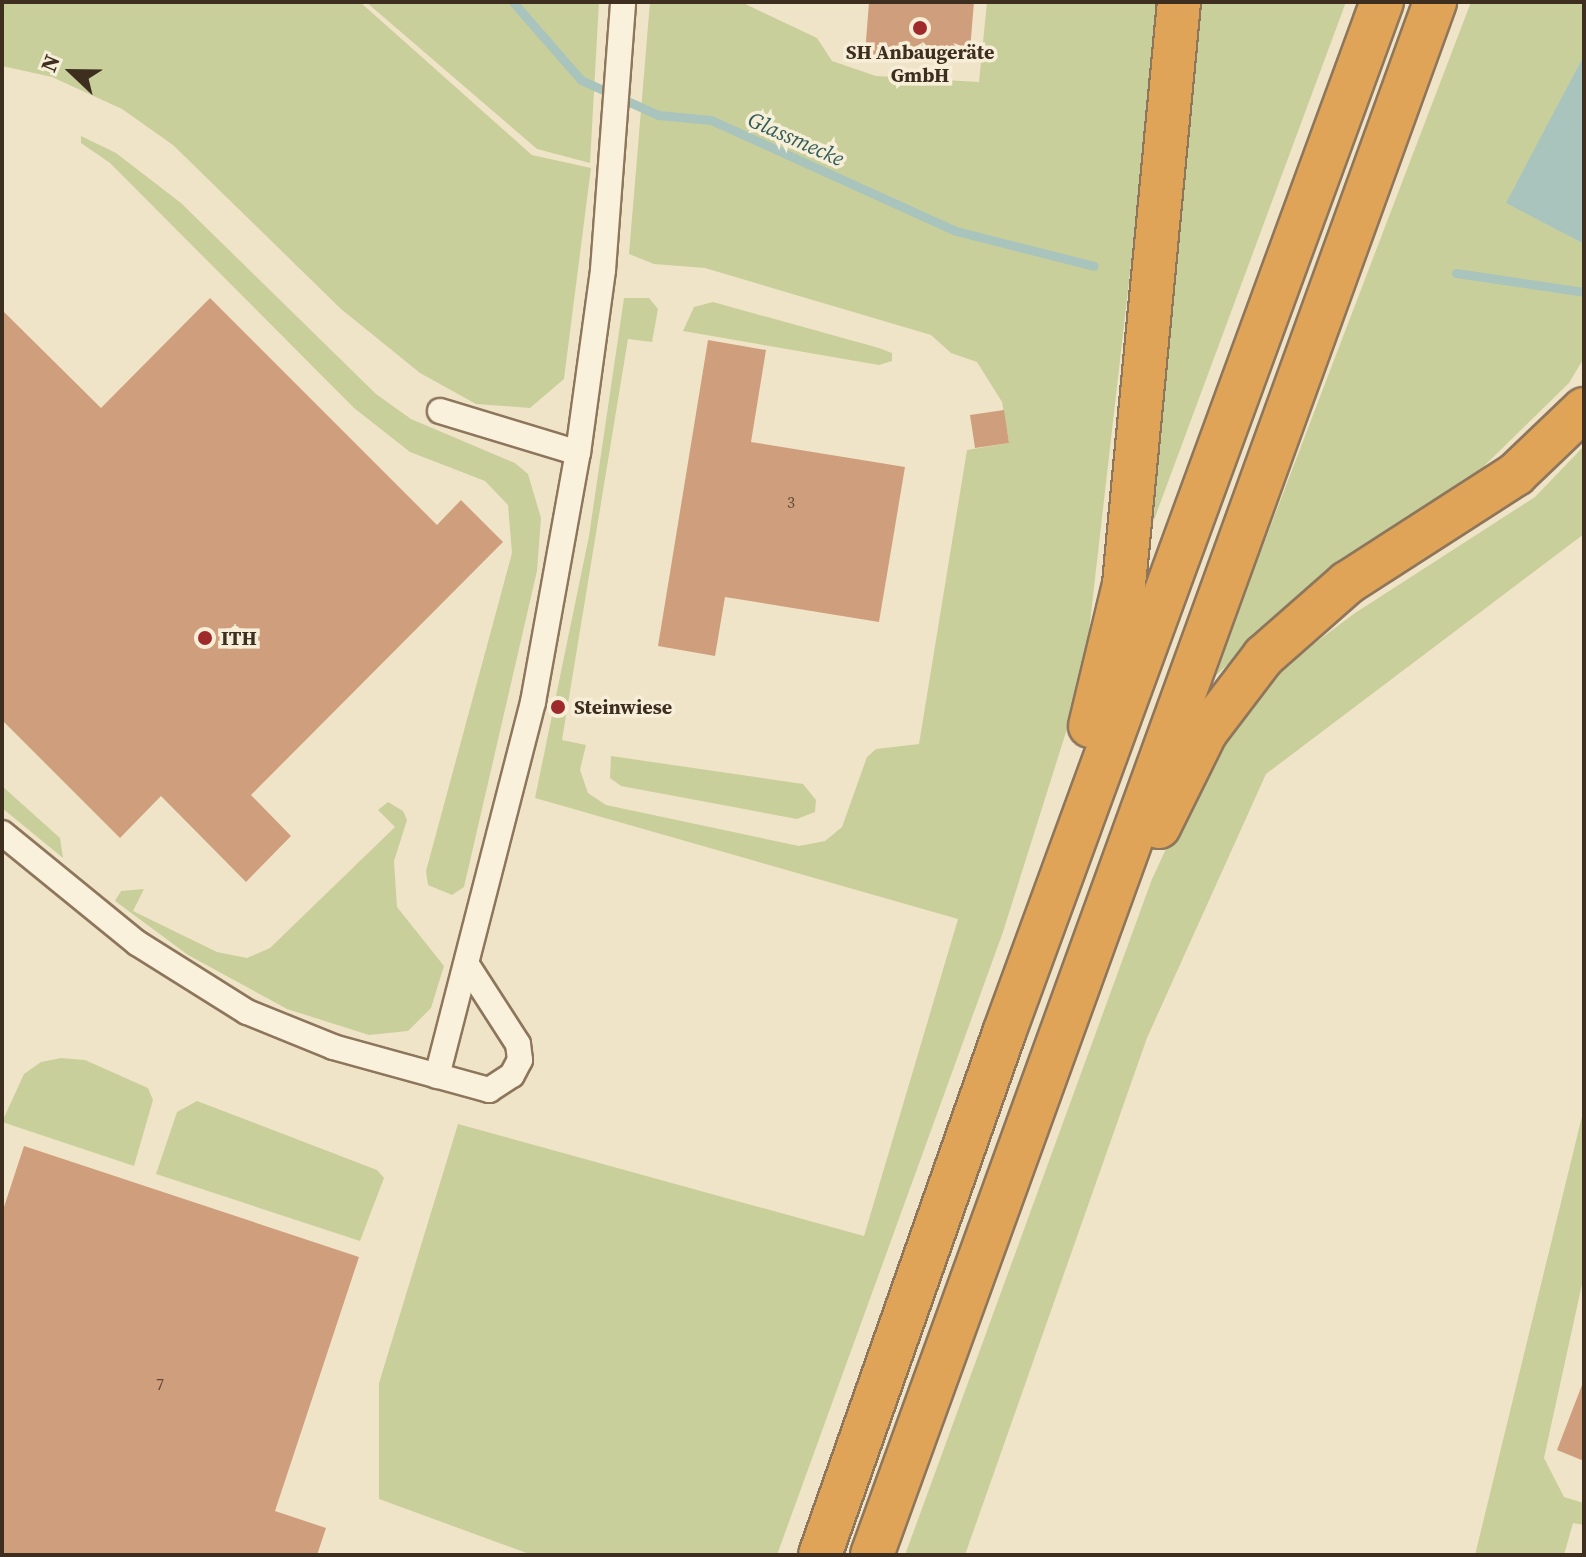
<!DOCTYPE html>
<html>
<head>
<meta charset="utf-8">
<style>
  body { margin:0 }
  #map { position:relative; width:1586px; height:1557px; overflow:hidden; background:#f0e4c8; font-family:"Source Serif 4",serif }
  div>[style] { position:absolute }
  .green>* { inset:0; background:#c9cf9b }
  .water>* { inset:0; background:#a9c4bc }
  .stream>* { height:9px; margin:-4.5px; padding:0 4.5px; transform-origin:4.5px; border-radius:4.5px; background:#a9c4bc }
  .building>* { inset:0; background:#cf9f7d }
  .roads { filter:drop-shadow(2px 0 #8d765c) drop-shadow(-2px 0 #8d765c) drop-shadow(0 2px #8d765c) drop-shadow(0 -2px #8d765c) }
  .minor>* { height:24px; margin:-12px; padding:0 12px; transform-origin:12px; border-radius:12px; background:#faf1dc }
  .motorway>* { height:42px; margin:-21px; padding:0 21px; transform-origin:21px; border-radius:21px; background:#e0a458 }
  .dots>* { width:22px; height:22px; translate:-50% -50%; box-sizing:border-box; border:4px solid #f7eed8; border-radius:50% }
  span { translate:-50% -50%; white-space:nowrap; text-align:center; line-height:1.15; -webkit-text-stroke:7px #f7eed8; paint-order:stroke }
  .number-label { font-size:16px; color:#624a37 }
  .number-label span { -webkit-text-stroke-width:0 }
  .poi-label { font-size:20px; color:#3d2e20; font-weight:700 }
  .left { translate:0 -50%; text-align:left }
  .water-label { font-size:22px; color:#2f5d5a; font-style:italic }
  .frame { position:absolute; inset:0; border:4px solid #3d2e20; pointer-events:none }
  .north { position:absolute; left:32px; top:32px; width:80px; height:80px; -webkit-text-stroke:6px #f7eed8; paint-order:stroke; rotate:292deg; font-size:22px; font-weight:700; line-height:32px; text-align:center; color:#3d2e20 }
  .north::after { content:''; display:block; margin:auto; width:28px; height:36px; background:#3d2e20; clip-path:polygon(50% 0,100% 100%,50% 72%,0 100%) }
</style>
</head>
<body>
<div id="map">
  <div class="green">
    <i style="clip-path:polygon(2px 2px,360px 2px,532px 155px,591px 168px,564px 379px,530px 408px,476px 404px,420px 373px,341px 309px,173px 145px,122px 109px,52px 77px,2px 66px)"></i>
    <i style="clip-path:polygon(366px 2px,599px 2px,590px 163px,537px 149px)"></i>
    <i style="clip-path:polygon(650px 2px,741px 2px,817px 38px,832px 61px,876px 76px,979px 82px,987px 2px,1161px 2px,1084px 675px,1003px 932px,777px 1555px,532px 1555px,379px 1499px,379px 1383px,458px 1124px,864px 1236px,958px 919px,535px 798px,589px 536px,624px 298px,649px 298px,658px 309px,652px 342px,628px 339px,562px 740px,586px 745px,580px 770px,588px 793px,606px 805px,799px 846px,825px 841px,842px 827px,867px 757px,876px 749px,919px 744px,967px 450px,1009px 443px,1002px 402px,977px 362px,951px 353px,931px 335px,705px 268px,654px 264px,629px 254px)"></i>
    <i style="clip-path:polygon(1194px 2px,1346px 2px,1141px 555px)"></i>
    <i style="clip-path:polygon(1471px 2px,1584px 2px,1584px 55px,1507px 203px,1584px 244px,1584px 358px,1569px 383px,1476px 474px,1284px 612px,1212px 679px)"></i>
    <i style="clip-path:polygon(81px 136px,116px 153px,181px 203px,376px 394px,411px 419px,515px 463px,528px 474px,541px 518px,537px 571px,464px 887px,452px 895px,428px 885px,426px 871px,512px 553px,508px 505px,485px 481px,410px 452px,354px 408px,110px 163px,81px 143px)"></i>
    <i style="clip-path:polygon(713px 302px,879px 348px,892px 353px,892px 361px,879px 365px,683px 331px,694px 307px)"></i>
    <i style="clip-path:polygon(1584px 446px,1584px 534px,1266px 774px,1147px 1038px,965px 1555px,905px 1555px,1152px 879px,1200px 776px,1267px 679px,1355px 613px,1535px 497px)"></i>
    <i style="clip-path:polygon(611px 756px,803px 784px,816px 800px,815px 812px,797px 819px,621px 786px,610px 778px)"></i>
    <i style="clip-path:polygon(2px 786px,60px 838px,63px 858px,2px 808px)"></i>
    <i style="clip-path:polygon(388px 802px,403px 811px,407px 820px,394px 861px,397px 907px,444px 966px,431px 1008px,408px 1031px,369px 1035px,287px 1009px,188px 955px,115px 901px,121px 891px,144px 889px,133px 911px,217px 952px,247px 958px,270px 948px,395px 827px,378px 810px)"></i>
    <i style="clip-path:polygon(61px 1058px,85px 1060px,148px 1088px,153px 1100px,134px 1166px,2px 1122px,24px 1074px,41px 1062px)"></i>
    <i style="clip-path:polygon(197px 1101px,377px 1170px,384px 1178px,360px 1241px,156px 1174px,177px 1112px)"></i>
    <i style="clip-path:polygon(1584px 1108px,1584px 1275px,1544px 1458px,1564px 1497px,1584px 1503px,1584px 1525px,1573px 1523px,1564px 1555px,1475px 1555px)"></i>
  </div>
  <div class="water">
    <i style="clip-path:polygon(1584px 55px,1584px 244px,1506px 203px)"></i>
  </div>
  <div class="stream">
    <i style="left:513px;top:2px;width:103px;rotate:48.9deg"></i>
    <i style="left:581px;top:80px;width:85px;rotate:24.4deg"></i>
    <i style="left:658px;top:115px;width:53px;rotate:5.4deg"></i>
    <i style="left:711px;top:120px;width:269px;rotate:24.4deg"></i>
    <i style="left:956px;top:231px;width:142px;rotate:14.2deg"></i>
    <i style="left:1456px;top:273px;width:129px;rotate:8.4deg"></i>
  </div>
  <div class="building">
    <i style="clip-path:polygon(869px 2px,974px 2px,969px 62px,865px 54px)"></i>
    <i style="clip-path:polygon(210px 298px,437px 525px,461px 500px,503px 542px,251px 795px,291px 836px,246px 882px,161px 796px,120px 838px,2px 720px,2px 310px,101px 408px)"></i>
    <i style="clip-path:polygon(708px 340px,766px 350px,751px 442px,905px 467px,879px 622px,725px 597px,715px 656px,658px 646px)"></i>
    <i style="clip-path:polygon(1004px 410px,1009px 443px,975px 448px,970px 415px)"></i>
    <i style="clip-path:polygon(24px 1146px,359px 1257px,275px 1511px,326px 1528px,317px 1555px,2px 1555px,2px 1213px)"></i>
    <i style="clip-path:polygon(1582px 1385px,1584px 1385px,1584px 1461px,1557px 1450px)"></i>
  </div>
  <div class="roads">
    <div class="minor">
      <i style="left:440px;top:411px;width:144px;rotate:16.9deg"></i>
      <i style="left:2px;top:833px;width:174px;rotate:39.2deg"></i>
      <i style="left:137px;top:943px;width:130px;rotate:32.1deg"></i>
      <i style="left:247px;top:1012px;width:93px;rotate:22.1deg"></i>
      <i style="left:333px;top:1047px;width:162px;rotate:15.4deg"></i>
      <i style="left:489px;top:1090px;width:27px;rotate:-33deg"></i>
      <i style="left:512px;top:1075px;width:17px;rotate:-62deg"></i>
      <i style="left:520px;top:1060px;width:16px;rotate:-97deg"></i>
      <i style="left:518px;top:1044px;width:94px;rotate:-122.8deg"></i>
      <i style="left:437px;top:1076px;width:386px;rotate:-75.6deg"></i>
      <i style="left:533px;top:702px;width:253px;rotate:-79.8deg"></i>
      <i style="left:578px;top:453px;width:185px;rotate:-82.2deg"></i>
      <i style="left:603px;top:270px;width:269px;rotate:-85.7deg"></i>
    </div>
    <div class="motorway">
      <i style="left:1090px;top:726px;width:146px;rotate:-76.5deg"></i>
      <i style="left:1124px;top:584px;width:585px;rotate:-84.6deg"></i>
      <i style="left:1159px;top:827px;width:106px;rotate:-63.7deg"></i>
      <i style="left:1206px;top:732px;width:96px;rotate:-52.7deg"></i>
      <i style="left:1264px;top:656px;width:111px;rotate:-41.3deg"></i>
      <i style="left:1347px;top:583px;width:201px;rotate:-32.8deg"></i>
      <i style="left:1516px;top:474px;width:94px;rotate:-43.7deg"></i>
      <i style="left:820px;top:1555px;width:553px;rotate:-70.58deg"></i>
      <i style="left:1004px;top:1033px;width:1098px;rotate:-69.87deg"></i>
      <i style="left:872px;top:1555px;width:1652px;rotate:-70.07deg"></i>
    </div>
  </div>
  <div class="dots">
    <i style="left:920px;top:28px;background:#9e2a2b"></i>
    <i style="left:205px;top:638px;background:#9e2a2b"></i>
    <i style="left:558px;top:707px;background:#9e2a2b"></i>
  </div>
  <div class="number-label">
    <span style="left:791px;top:502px">3</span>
    <span style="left:160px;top:1384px">7</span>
  </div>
  <div class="poi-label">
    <span style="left:920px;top:64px">SH Anbaugeräte<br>GmbH</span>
    <span class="left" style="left:221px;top:638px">ITH</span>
    <span class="left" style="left:574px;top:707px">Steinwiese</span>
  </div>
  <div class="water-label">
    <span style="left:796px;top:139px;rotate:24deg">Glassmecke</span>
  </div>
  <div class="frame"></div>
  <div class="north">N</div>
</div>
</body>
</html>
